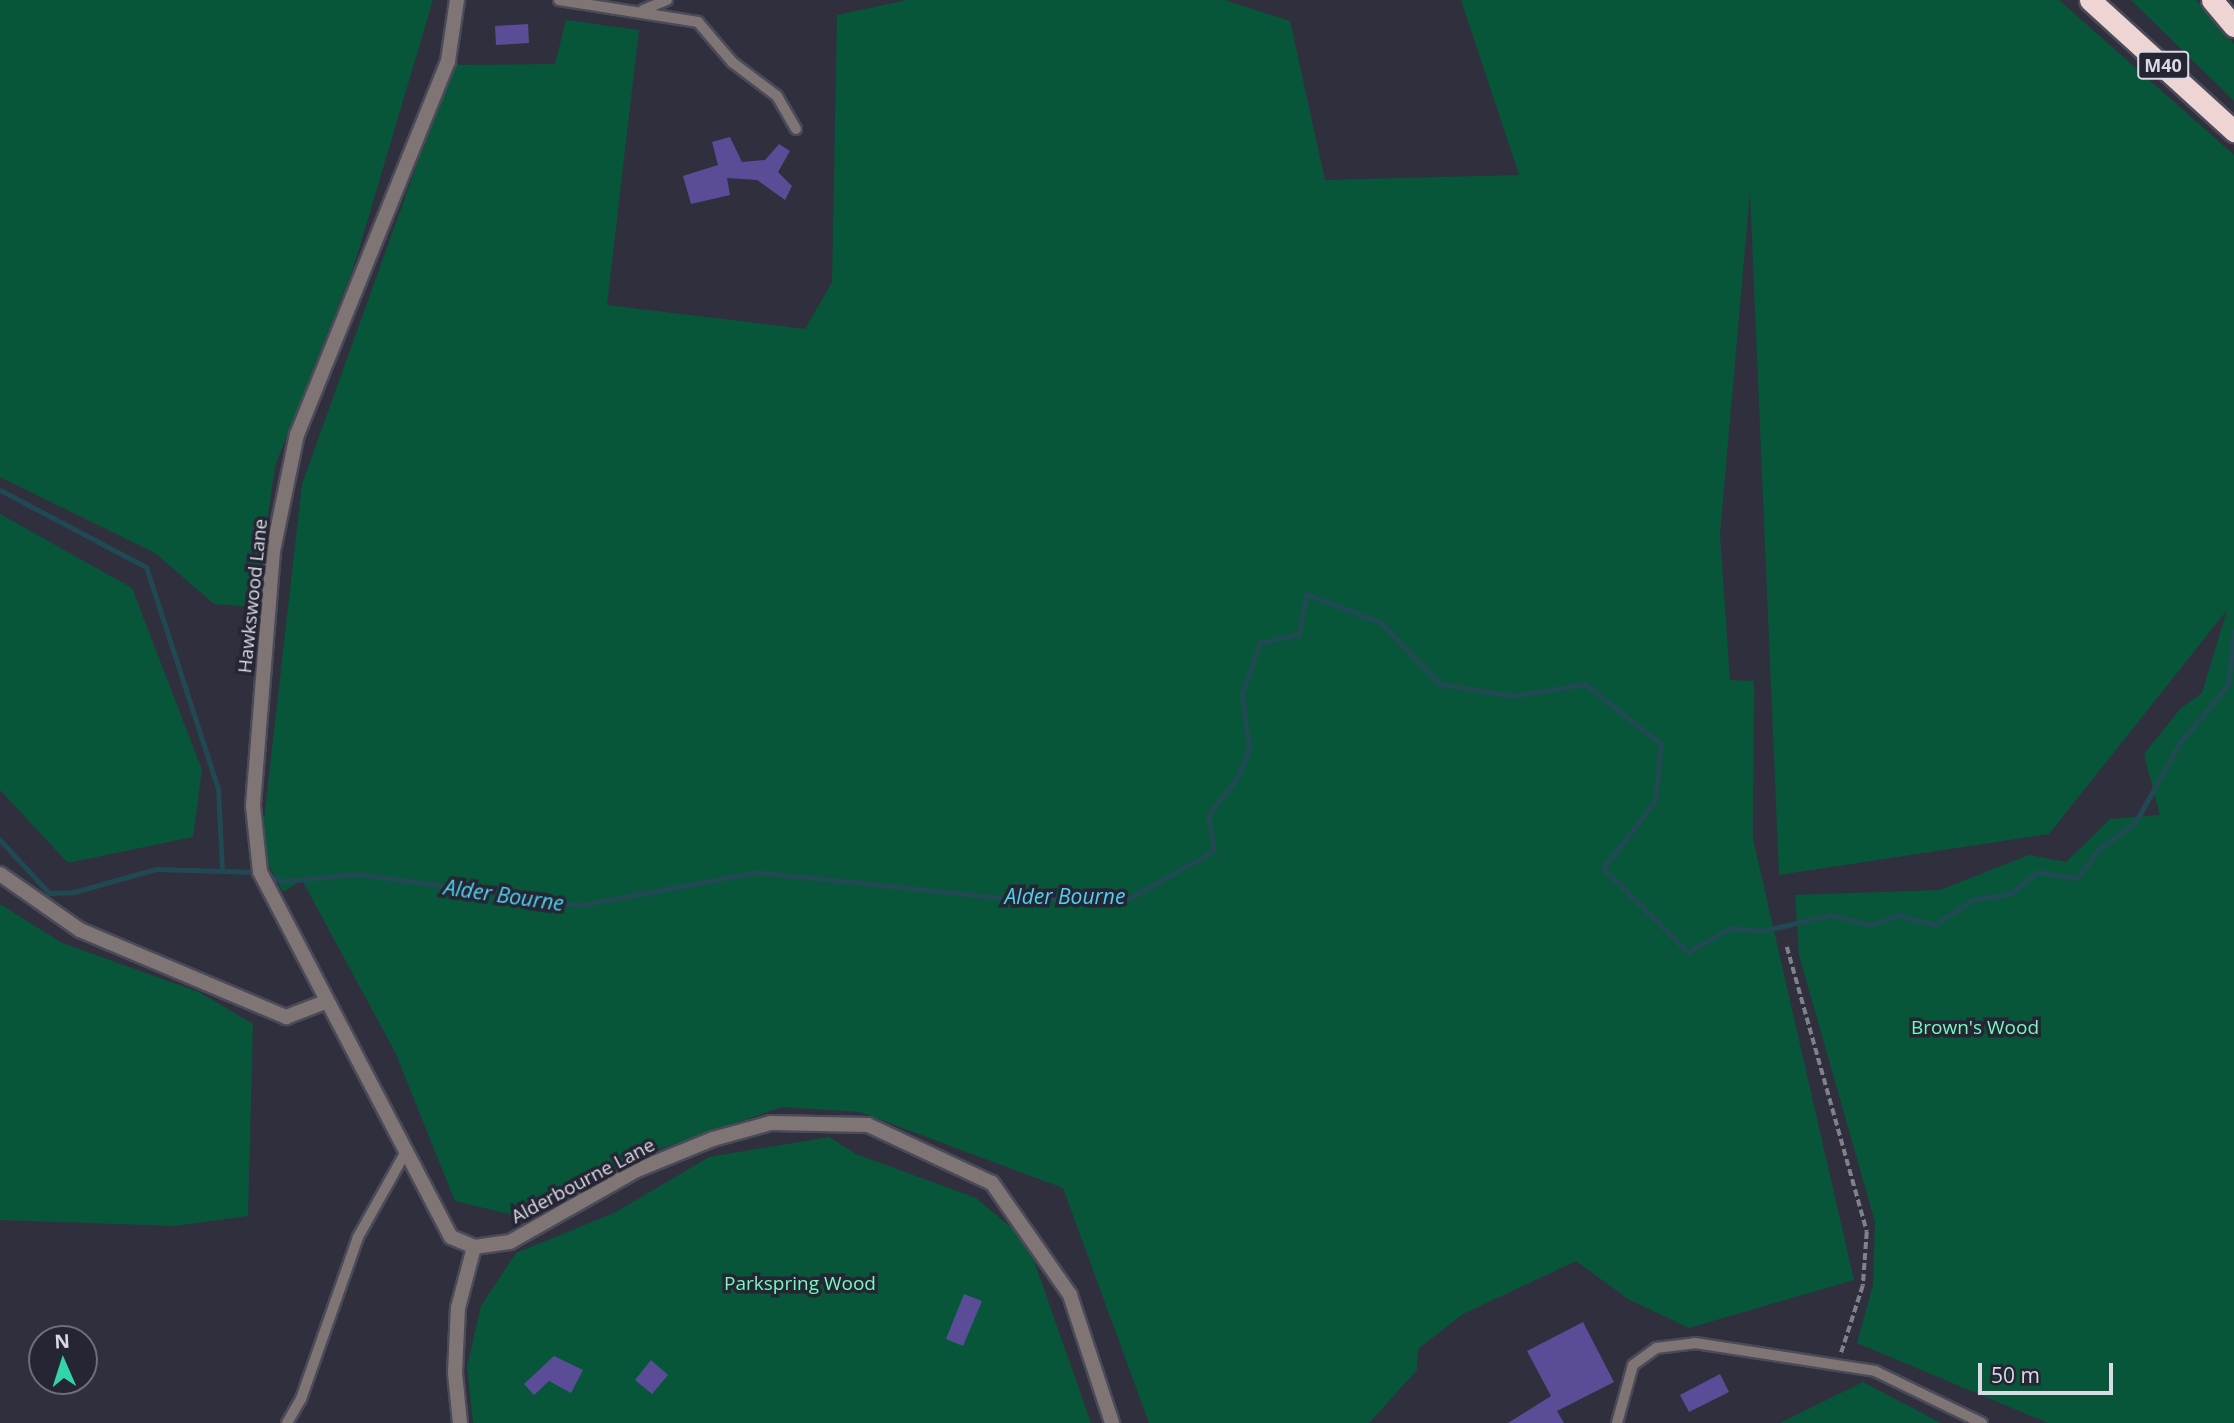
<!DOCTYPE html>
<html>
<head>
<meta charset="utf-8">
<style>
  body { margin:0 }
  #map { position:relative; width:2234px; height:1423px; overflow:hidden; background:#2f2f3e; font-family:"Open Sans",sans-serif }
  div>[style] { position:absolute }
  .green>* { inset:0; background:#08563a }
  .stream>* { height:5px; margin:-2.5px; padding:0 2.5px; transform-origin:2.5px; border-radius:2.5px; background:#214953 }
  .building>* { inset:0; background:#5b4c98 }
  .path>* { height:3.5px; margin-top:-1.75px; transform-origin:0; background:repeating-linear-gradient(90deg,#81818e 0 7px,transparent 0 10.5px) }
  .roads { filter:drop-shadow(2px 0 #4a4a59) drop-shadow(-2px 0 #4a4a59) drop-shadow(0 2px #4a4a59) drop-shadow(0 -2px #4a4a59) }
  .service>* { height:10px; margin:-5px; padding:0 5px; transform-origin:5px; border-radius:5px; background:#807575 }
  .minor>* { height:14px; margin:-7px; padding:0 7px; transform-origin:7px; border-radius:7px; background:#807575 }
  .motorway>* { height:21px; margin:-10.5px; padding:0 10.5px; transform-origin:10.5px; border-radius:10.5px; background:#eed5d3 }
  span { translate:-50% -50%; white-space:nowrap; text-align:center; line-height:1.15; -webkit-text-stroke:7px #252534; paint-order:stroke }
  .shield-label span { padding:2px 5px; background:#252534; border:2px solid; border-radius:5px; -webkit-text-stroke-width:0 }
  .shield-label { font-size:18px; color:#dadae5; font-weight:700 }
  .street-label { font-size:19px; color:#dadae5 }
  .park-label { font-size:19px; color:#73fcbe }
  .water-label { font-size:21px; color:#4fd1ef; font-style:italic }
  .north { position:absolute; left:28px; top:1325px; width:70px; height:70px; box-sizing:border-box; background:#252534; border:2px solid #6d6d7b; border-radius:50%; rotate:357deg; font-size:19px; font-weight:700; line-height:28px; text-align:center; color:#dadae5 }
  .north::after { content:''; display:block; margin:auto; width:24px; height:32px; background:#33d4a8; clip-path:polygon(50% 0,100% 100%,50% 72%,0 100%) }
  .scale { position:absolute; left:1978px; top:1363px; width:135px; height:32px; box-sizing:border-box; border:4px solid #dadae5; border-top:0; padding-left:9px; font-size:21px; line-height:24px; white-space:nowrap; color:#dadae5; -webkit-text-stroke:5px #252534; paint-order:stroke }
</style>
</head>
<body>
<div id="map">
  <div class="green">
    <i style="clip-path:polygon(0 0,433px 0,353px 269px,275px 466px,255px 607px,214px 604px,155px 553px,0 477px)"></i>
    <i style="clip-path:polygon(907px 0,1224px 0,1290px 21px,1325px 180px,1519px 175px,1461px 0,2059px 0,2234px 155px,2234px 1423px,2048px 1423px,1857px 1343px,1873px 1285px,1875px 1222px,1799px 955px,1795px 895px,1940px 890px,2029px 855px,2066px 862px,2110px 819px,2160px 815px,2144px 754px,2181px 708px,2202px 693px,2227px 610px,2049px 834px,1779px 875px,1750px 192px,1720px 534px,1730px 680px,1754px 681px,1753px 839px,1854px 1280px,1689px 1328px,1628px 1299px,1576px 1261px,1463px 1314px,1418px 1349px,1417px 1370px,1369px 1423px,1149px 1423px,1063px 1188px,860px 1112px,782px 1107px,651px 1152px,526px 1218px,455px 1201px,395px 1052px,302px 880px,283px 892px,266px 860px,263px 828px,302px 484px,454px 61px,460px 65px,555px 64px,566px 20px,639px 30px,607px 305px,805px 329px,832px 282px,837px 15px)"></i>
    <i style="clip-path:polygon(2131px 0,2196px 0,2234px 44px,2234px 101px)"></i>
    <i style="clip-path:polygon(0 514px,132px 588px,202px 770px,193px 837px,68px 863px,0 790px)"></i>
    <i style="clip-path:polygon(0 904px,62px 943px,199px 992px,253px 1024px,248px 1216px,175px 1226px,0 1220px)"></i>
    <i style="clip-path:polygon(829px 1137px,856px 1154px,976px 1198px,1027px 1241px,1091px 1423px,473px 1423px,467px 1367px,481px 1306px,516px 1253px,614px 1213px,709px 1157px)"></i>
    <i style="clip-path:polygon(1863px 1382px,1941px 1423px,1779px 1423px,1780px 1423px)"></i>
  </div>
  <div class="stream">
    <i style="left:0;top:490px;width:165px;rotate:27.8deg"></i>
    <i style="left:146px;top:567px;width:232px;rotate:72deg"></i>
    <i style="left:218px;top:788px;width:83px;rotate:87.2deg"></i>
    <i style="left:0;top:840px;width:72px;rotate:47.2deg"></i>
    <i style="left:49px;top:893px;width:25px;rotate:-2deg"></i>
    <i style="left:74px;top:892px;width:85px;rotate:-15.7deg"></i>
    <i style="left:156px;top:869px;width:104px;rotate:1.7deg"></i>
    <i style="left:260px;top:872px;width:24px;rotate:22deg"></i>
    <i style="left:282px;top:881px;width:76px;rotate:-5.3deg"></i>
    <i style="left:358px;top:874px;width:225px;rotate:7.9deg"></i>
    <i style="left:581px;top:905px;width:179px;rotate:-10.6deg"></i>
    <i style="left:757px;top:872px;width:260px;rotate:6deg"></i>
    <i style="left:1016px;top:899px;width:112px"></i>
    <i style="left:1128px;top:899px;width:98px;rotate:-29.2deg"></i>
    <i style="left:1214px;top:851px;width:36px;rotate:-99deg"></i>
    <i style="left:1208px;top:815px;width:48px;rotate:-51.7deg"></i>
    <i style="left:1238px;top:777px;width:30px;rotate:-69deg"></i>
    <i style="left:1249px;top:749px;width:56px;rotate:-97.1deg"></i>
    <i style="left:1242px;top:693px;width:53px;rotate:-70.2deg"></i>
    <i style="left:1260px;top:643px;width:40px;rotate:-13deg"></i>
    <i style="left:1299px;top:634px;width:41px;rotate:-80.1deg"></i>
    <i style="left:1306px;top:594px;width:79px;rotate:20.7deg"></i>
    <i style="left:1380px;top:622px;width:86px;rotate:45.9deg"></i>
    <i style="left:1440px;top:684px;width:74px;rotate:9.3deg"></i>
    <i style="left:1513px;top:696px;width:73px;rotate:-9.5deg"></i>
    <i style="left:1585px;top:684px;width:97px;rotate:38.3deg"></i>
    <i style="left:1661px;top:744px;width:57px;rotate:96deg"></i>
    <i style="left:1655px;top:801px;width:85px;rotate:127.8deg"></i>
    <i style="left:1603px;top:868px;width:120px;rotate:44.7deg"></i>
    <i style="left:1688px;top:952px;width:48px;rotate:-29.7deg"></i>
    <i style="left:1730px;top:928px;width:32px;rotate:5deg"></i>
    <i style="left:1762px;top:931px;width:70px;rotate:-13.2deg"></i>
    <i style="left:1830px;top:915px;width:41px;rotate:14deg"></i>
    <i style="left:1870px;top:925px;width:30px;rotate:-20deg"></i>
    <i style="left:1898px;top:915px;width:38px;rotate:15deg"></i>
    <i style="left:1935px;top:925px;width:47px;rotate:-33.7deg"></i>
    <i style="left:1974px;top:899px;width:36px;rotate:-8deg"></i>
    <i style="left:2010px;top:894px;width:35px;rotate:-39deg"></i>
    <i style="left:2037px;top:872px;width:40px;rotate:8.5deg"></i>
    <i style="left:2077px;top:878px;width:38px;rotate:-53deg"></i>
    <i style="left:2100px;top:848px;width:43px;rotate:-35.5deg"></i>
    <i style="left:2135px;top:823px;width:90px;rotate:-60.9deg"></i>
    <i style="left:2179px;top:744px;width:77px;rotate:-50.3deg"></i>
    <i style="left:2228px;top:685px;width:54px;rotate:-83.7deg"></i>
  </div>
  <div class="building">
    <i style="clip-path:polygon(528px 24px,529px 43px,496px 45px,495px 26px)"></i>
    <i style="clip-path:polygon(730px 137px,742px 162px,765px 160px,779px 144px,790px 151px,778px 172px,792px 186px,785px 200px,757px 180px,727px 178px,730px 195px,691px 204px,683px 176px,718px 165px,712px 142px)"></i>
    <i style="clip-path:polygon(964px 1294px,982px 1301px,963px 1346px,946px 1339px)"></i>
    <i style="clip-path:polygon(1583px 1322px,1614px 1382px,1557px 1411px,1564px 1423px,1508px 1423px,1551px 1396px,1527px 1351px)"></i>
    <i style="clip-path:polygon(554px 1356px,583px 1370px,571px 1393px,549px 1381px,534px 1395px,524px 1384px)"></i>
    <i style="clip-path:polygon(651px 1360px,668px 1375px,652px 1394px,635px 1380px)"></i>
    <i style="clip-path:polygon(1720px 1374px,1729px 1392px,1689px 1412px,1680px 1395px)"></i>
  </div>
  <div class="path">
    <i style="left:1787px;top:947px;width:296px;rotate:74.3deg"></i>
    <i style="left:1867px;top:1232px;width:54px;rotate:94.2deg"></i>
    <i style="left:1863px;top:1286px;width:71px;rotate:107.9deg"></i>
  </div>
  <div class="roads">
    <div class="service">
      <i style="left:559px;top:0;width:141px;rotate:9deg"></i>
      <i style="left:698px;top:22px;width:52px;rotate:49.6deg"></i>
      <i style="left:732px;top:62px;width:56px;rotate:37.1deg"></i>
      <i style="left:777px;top:96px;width:38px;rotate:60deg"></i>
      <i style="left:643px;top:10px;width:26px;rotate:-23deg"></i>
      <i style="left:287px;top:1423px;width:28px;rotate:-60deg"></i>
      <i style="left:301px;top:1399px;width:172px;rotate:-70.6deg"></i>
      <i style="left:358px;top:1237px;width:94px;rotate:-60.7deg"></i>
      <i style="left:1617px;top:1423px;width:60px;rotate:-74.6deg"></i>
      <i style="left:1633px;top:1365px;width:29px;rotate:-36deg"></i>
      <i style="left:1656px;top:1348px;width:39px;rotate:-7deg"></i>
      <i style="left:1695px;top:1343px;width:182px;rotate:8.8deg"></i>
      <i style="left:1875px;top:1371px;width:119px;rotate:25.9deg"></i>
    </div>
    <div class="minor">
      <i style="left:457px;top:0;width:62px;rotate:98.4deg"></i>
      <i style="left:448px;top:61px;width:402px;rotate:112deg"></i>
      <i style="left:297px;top:434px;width:119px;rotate:101.6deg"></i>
      <i style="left:273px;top:551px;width:256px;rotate:94.5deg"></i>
      <i style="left:253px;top:806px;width:66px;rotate:83.9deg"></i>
      <i style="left:260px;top:872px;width:412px;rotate:62.4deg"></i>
      <i style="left:451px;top:1237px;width:25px;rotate:23deg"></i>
      <i style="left:474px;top:1247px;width:36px;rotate:-8deg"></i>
      <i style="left:510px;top:1242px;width:146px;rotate:-29.6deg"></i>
      <i style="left:637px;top:1170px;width:82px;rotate:-22.2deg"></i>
      <i style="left:713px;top:1139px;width:60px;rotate:-15.4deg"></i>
      <i style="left:771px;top:1123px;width:97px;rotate:1.2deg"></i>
      <i style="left:868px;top:1125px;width:137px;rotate:25.1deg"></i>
      <i style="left:992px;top:1183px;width:136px;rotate:55.1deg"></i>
      <i style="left:1070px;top:1295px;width:135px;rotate:71.8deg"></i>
      <i style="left:0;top:874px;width:98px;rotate:35deg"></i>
      <i style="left:80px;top:930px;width:224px;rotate:22.9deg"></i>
      <i style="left:286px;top:1017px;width:42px;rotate:-21deg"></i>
      <i style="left:460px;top:1423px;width:50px;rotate:-95.7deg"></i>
      <i style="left:455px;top:1373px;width:65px;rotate:-87.4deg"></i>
      <i style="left:458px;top:1308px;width:63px;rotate:-75.3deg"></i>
    </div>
    <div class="motorway">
      <i style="left:2090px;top:0;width:195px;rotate:42.3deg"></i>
      <i style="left:2212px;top:0;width:34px;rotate:50deg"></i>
    </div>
  </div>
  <div class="shield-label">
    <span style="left:2163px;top:65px">M40</span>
  </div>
  <div class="street-label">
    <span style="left:253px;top:596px;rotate:-84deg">Hawkswood Lane</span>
    <span style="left:583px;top:1181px;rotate:-28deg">Alderbourne Lane</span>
  </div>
  <div class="park-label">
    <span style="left:1975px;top:1028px">Brown's Wood</span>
    <span style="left:800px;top:1284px">Parkspring Wood</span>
  </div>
  <div class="water-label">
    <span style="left:504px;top:895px;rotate:8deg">Alder Bourne</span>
    <span style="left:1065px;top:896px">Alder Bourne</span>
  </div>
  <div class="north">N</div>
  <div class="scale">50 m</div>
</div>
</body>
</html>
